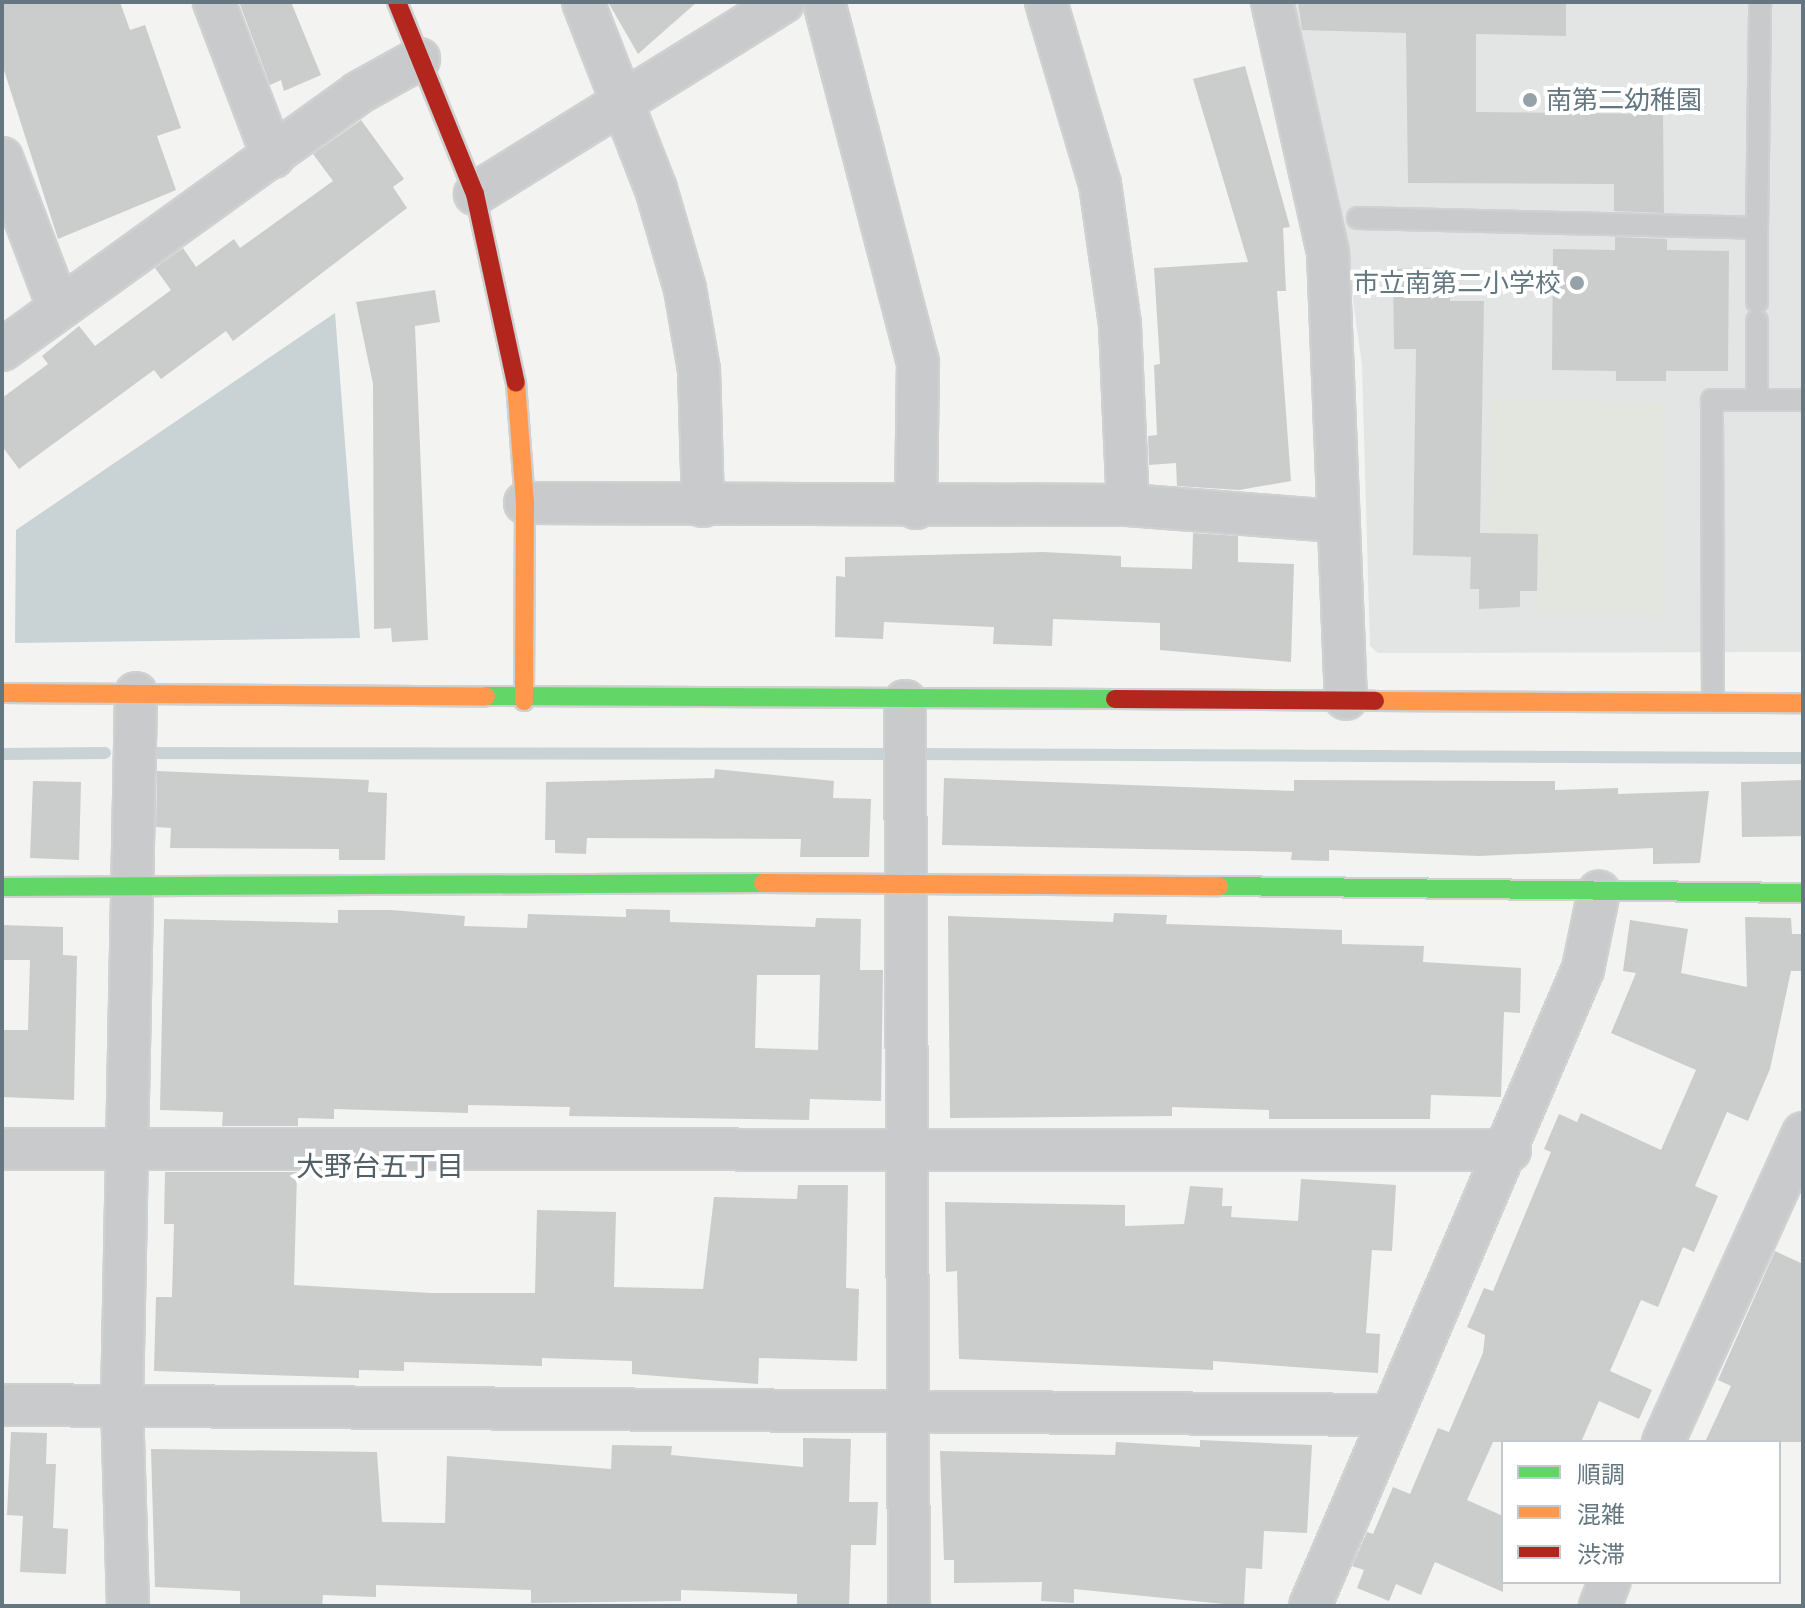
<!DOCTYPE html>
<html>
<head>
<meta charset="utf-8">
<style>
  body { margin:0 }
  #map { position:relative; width:1805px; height:1608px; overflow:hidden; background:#f3f3f1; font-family:Inter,"Noto Sans JP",sans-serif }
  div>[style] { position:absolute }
  .built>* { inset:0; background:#e3e4e4 }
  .green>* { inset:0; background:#e3e6df }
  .water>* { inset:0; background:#c9d2d4 }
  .stream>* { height:12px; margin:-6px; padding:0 6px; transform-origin:6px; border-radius:6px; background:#c9d2d4 }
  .building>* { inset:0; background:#cbcccc }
  .roads { filter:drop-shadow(2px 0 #cfd1d1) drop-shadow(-2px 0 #cfd1d1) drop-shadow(0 2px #cfd1d1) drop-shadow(0 -2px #cfd1d1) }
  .lane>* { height:20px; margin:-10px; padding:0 10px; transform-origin:10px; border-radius:10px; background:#c8cacb }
  .street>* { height:40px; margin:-20px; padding:0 20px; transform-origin:20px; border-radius:20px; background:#c8cacb }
  .fast>* { height:18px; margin:-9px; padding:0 9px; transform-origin:9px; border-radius:9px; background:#63d668 }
  .slow>* { height:18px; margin:-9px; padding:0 9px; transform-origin:9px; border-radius:9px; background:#ff974d }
  .jam>* { height:18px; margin:-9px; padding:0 9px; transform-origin:9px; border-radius:9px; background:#b3261e }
  .dots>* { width:22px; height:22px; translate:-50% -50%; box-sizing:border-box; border:4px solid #fff; border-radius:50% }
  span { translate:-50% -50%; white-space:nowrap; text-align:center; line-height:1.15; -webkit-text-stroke:8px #fff; paint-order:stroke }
  .poi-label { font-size:26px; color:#647780 }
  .left { translate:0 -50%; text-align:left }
  .right { translate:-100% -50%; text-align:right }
  .neighbourhood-label { font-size:28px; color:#515f66 }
  .frame { position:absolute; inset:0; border:4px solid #647780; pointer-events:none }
  .legend { position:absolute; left:1501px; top:1440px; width:280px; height:144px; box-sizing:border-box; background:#fff; border:2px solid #c1c9cc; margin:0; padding:10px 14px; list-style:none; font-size:24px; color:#647780 }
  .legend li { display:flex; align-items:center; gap:16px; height:40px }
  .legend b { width:40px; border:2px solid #c1c9cc }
</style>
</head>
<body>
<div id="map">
  <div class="built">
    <i style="clip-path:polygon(1290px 2px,1803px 2px,1803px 652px,1378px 653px,1370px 646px,1362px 365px,1339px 199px)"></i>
  </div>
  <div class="green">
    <i style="clip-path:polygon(1490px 400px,1665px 402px,1664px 615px,1537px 610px,1538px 534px,1489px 533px)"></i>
  </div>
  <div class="water">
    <i style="clip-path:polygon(335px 313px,360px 638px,15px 643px,16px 530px)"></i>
  </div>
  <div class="stream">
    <i style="left:142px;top:753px;width:745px;rotate:0.08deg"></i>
    <i style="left:2px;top:754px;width:103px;rotate:-0.6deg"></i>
    <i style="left:918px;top:754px;width:885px;rotate:0.26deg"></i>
  </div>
  <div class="building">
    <i style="clip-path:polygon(2px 2px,120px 2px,130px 30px,145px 25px,181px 128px,157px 136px,176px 190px,58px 239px,2px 64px)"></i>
    <i style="clip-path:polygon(239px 2px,291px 2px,321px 75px,284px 91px,281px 80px,270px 85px)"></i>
    <i style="clip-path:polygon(608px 2px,697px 2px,638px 54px)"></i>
    <i style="clip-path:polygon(1298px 2px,1566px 2px,1566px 36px,1476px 34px,1476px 112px,1663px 114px,1664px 213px,1614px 211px,1614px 184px,1408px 183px,1406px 33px,1302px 30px)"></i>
    <i style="clip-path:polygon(1245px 66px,1290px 227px,1283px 228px,1286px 291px,1277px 291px,1291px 481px,1239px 490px,1177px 486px,1176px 463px,1149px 465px,1148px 436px,1157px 435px,1154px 365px,1160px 364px,1154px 268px,1248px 262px,1193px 79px)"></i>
    <i style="clip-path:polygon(361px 120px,404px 179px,393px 187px,407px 208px,233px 341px,226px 331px,161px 379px,154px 370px,19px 469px,2px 446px,2px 398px,48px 364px,42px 356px,79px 326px,95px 346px,171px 290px,155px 268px,183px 248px,196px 267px,234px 239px,240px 248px,333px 181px,313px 154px)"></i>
    <i style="clip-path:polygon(1615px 237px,1667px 239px,1667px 250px,1729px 251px,1728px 371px,1666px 371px,1666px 381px,1616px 381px,1616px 371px,1552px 370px,1553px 249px,1615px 250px)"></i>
    <i style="clip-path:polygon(1450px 268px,1450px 301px,1484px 301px,1480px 533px,1538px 534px,1537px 591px,1520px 591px,1520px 607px,1479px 609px,1479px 589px,1470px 589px,1471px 557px,1413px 555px,1416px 349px,1394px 349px,1393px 269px)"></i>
    <i style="clip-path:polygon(435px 290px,440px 322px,415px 326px,428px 640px,392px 642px,391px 628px,374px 629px,373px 384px,356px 302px)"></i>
    <i style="clip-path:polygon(1193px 533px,1238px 536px,1238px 562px,1294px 564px,1291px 662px,1160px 650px,1160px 623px,1053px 619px,1052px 646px,993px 644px,994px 627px,884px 622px,883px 639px,835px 637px,836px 576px,845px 577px,845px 557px,1043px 552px,1121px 556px,1121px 567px,1192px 569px)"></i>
    <i style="clip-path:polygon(715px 769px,834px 781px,833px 798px,871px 799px,869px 857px,800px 857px,801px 839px,587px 838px,586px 854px,555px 853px,555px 840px,545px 840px,546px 782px,714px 778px)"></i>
    <i style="clip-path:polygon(157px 771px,369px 780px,368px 792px,387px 793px,385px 860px,339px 860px,339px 849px,170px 848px,171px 828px,156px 827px)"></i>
    <i style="clip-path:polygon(944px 778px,1294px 791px,1294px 780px,1555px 781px,1555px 790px,1618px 788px,1618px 794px,1709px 791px,1700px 863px,1653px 864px,1653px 848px,1479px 856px,1329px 850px,1329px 861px,1291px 860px,1292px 852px,942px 845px)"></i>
    <i style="clip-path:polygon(1803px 780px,1803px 836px,1742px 837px,1741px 782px)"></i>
    <i style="clip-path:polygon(33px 781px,81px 782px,79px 860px,30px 858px)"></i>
    <i style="clip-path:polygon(evenodd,626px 909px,670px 910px,670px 922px,815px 927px,816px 918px,861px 919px,860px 970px,883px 970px,881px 1101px,810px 1099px,809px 1120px,569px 1116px,570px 1107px,468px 1105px,468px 1113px,334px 1109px,334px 1119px,298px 1118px,298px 1126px,222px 1126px,223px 1112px,160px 1110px,164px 919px,338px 923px,338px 910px,391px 910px,465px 916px,464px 926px,527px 928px,528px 914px,626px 917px,626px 909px,757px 975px,820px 975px,818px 1050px,755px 1048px,757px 975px)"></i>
    <i style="clip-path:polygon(1114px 913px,1167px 915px,1166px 924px,1342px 930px,1342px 944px,1424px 946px,1423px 962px,1521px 968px,1520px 1013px,1504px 1012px,1501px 1097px,1431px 1095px,1430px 1119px,1269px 1119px,1269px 1110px,1172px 1107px,1172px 1116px,950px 1118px,948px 916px,1113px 922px)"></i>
    <i style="clip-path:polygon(1745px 917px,1791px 918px,1792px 934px,1803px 934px,1803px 971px,1791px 971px,1770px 1069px,1748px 1121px,1727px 1112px,1695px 1186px,1718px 1196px,1694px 1252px,1683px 1247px,1658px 1307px,1641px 1300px,1610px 1371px,1652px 1390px,1639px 1419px,1599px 1401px,1581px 1442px,1493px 1442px,1467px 1500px,1503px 1516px,1503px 1592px,1435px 1562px,1421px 1595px,1396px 1584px,1389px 1601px,1357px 1588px,1364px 1570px,1352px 1566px,1367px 1532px,1373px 1534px,1393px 1487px,1410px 1494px,1438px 1428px,1449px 1432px,1483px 1353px,1485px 1335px,1467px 1327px,1484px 1288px,1493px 1291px,1551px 1152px,1544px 1149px,1559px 1114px,1577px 1122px,1581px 1113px,1661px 1150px,1696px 1070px,1611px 1033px,1636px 973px,1623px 971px,1630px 920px,1688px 929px,1681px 973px,1747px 987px)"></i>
    <i style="clip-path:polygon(2px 925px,63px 927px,63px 955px,77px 956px,74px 1100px,2px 1097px,2px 1030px,28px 1030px,30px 960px,2px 960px)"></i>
    <i style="clip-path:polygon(165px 1172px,297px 1172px,294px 1285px,431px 1293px,535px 1293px,537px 1210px,616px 1212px,614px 1287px,703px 1289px,714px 1197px,797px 1199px,798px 1185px,848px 1185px,846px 1288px,859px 1289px,857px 1361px,759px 1358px,758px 1384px,632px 1374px,632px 1361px,542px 1358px,542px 1366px,404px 1362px,404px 1371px,359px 1370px,359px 1378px,154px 1371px,156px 1297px,172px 1297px,174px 1224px,164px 1224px)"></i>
    <i style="clip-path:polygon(1301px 1179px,1396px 1185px,1392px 1251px,1372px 1250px,1366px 1333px,1380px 1334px,1378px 1373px,1213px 1361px,1213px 1370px,959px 1359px,957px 1271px,946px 1272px,945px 1202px,1125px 1205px,1125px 1226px,1184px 1224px,1190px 1186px,1223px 1188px,1222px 1206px,1232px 1206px,1231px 1217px,1298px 1221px)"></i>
    <i style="clip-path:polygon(1775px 1251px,1803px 1264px,1803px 1442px,1705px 1442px,1731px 1386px,1718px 1380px)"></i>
    <i style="clip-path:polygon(11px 1432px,47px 1433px,46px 1464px,56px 1464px,53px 1528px,68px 1529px,66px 1574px,20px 1572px,23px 1516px,7px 1515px)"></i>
    <i style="clip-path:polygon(803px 1438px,851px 1439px,849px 1502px,878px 1502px,876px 1545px,851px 1545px,849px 1606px,797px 1606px,797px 1594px,681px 1590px,681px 1601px,531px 1603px,531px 1590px,376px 1585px,376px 1597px,323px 1595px,322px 1606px,240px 1606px,240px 1591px,155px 1587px,151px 1449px,377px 1452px,382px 1522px,445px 1523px,447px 1456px,611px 1469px,612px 1445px,672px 1446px,671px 1455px,803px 1467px)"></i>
    <i style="clip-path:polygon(1200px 1440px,1312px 1445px,1307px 1533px,1264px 1531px,1262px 1569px,1246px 1568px,1244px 1606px,1074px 1589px,1074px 1603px,1041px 1601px,1042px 1582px,954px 1583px,954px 1560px,944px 1560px,940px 1451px,1115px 1455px,1116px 1442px,1200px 1447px)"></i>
  </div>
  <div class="roads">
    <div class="lane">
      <i style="left:1358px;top:218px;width:399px;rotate:1.4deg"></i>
      <i style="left:1757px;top:228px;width:226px;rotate:-89.2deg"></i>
      <i style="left:1757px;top:302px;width:74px;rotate:-90deg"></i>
      <i style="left:1757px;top:321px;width:79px;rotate:90deg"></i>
      <i style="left:1713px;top:702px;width:302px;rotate:-90.2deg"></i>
      <i style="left:1712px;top:400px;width:91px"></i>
    </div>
    <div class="street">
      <i style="left:214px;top:2px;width:166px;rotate:69.2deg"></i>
      <i style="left:583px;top:2px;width:201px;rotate:68.7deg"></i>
      <i style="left:656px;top:189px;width:104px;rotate:73.8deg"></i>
      <i style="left:685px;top:289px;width:82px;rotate:80.2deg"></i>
      <i style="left:699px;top:370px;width:136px;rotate:88.3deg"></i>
      <i style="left:824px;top:2px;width:372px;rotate:75.4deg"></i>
      <i style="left:918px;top:362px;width:146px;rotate:90.8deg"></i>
      <i style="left:1046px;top:2px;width:190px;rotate:73.5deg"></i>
      <i style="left:1100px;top:184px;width:142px;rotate:81.9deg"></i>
      <i style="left:1120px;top:325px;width:180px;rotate:87.5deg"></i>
      <i style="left:1272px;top:2px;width:257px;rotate:77.4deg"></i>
      <i style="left:1328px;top:253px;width:446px;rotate:87.7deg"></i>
      <i style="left:2px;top:158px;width:161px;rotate:69.3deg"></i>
      <i style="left:475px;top:194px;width:363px;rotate:-31.9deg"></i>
      <i style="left:2px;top:350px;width:439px;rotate:-35.8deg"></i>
      <i style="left:358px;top:93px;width:70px;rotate:-29.1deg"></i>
      <i style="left:525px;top:503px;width:603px;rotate:0.19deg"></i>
      <i style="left:1128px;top:505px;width:211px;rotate:4.4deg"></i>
      <i style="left:905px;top:701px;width:905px;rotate:89.75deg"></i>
      <i style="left:2px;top:1149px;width:1508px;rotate:0.04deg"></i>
      <i style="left:2px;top:1405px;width:1387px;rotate:0.41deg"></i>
      <i style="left:1663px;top:1442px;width:339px;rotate:-65.6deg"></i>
      <i style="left:128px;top:1606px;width:202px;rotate:-91.7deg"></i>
      <i style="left:122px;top:1404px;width:711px;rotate:-88.87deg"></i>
      <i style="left:1310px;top:1606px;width:693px;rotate:-66.8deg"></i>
      <i style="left:1583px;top:969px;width:79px;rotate:-78.3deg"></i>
      <i style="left:1600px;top:1606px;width:26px;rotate:-69deg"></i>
    </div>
    <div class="fast">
      <i style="left:486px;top:696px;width:629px;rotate:0.27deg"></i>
      <i style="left:1219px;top:886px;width:584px;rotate:0.69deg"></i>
      <i style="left:2px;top:887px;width:761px;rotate:-0.3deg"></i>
    </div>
    <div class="slow">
      <i style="left:516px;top:383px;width:120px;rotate:85.7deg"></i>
      <i style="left:525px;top:503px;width:198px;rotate:90.3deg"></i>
      <i style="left:2px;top:693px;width:484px;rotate:0.4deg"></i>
      <i style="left:1375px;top:701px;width:428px;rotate:0.3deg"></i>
      <i style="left:763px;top:883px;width:456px;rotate:0.4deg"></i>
    </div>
    <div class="jam">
      <i style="left:397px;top:2px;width:207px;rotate:67.9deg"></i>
      <i style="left:475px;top:194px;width:193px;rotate:77.8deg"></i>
      <i style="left:1115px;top:699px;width:260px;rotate:0.4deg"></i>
    </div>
  </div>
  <div class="dots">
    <i style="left:1530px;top:100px;background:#96a2a8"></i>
    <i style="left:1577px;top:283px;background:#96a2a8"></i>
  </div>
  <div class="poi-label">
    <span class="left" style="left:1546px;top:100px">南第二幼稚園</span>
    <span class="right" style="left:1561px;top:283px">市立南第二小学校</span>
  </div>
  <div class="neighbourhood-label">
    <span style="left:380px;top:1166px">大野台五丁目</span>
  </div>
  <div class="frame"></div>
  <ul class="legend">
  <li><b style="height:10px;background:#63d668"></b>順調</li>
  <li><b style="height:10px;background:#ff974d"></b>混雑</li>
  <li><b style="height:10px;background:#b3261e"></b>渋滞</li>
  </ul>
</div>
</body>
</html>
